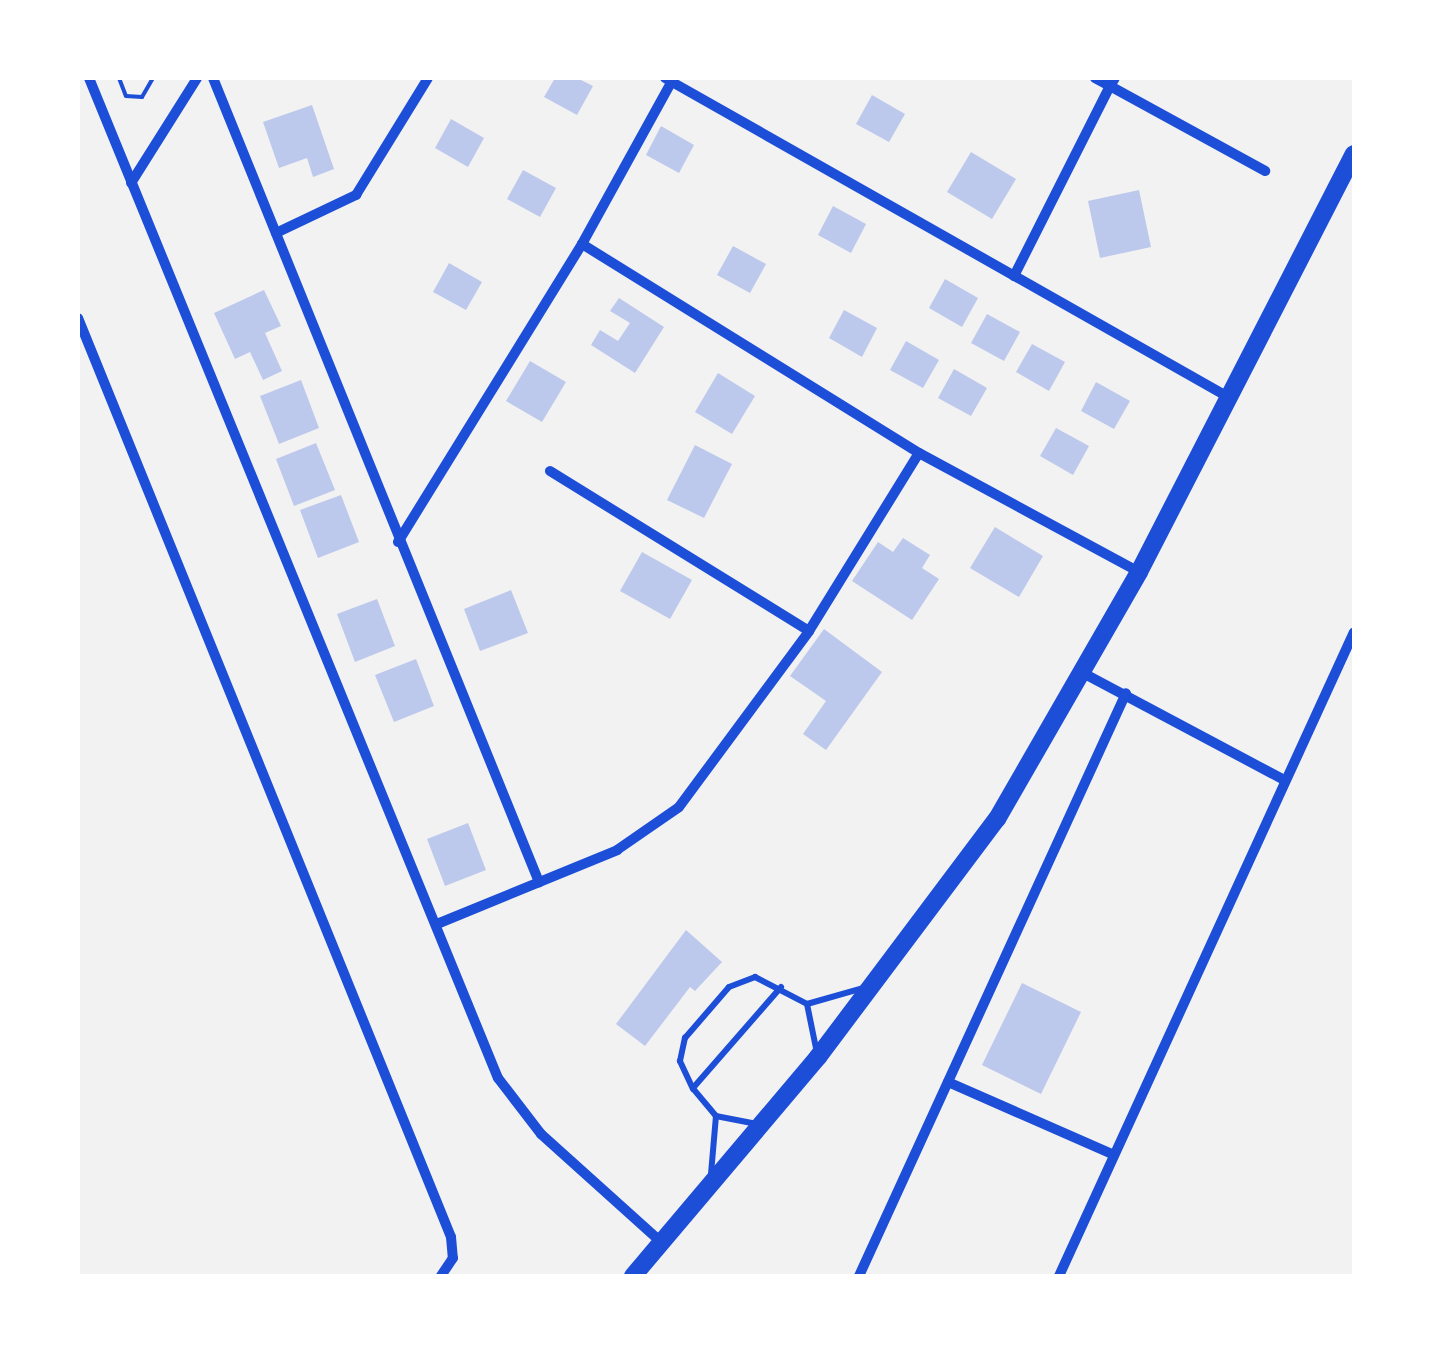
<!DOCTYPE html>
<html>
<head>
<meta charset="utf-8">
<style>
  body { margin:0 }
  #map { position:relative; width:1432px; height:1354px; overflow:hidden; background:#f2f2f2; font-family:"Source Sans 3",sans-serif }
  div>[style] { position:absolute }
  .building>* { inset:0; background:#bdc9ec }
  .path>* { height:4px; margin:-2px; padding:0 2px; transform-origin:2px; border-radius:2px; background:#1d4ed8 }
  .service>* { height:6px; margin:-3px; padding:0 3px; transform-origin:3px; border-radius:3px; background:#1d4ed8 }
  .minor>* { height:10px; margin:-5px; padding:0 5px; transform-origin:5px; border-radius:5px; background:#1d4ed8 }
  .primary>* { height:18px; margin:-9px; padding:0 9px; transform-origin:9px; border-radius:9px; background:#1d4ed8 }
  span { translate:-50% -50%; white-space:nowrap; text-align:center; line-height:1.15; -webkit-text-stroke:10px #fff; paint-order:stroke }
  .frame { position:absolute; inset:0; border:80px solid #fff; pointer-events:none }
</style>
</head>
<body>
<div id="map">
  <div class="building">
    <i style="clip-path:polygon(555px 78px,577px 78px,593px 86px,577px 115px,544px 97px)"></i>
    <i style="clip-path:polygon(872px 95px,905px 114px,889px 142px,856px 124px)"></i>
    <i style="clip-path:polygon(312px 105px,334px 169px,313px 177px,307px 158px,279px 168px,263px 122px)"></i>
    <i style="clip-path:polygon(451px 119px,484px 138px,468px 167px,435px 148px)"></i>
    <i style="clip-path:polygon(661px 126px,694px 145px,679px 173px,646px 155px)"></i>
    <i style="clip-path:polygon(971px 152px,1016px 179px,992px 219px,947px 192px)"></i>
    <i style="clip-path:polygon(523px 170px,556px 188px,540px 217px,507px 199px)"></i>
    <i style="clip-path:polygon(1139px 190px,1151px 247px,1100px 258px,1088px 201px)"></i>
    <i style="clip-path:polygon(833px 206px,866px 224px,851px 253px,818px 235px)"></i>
    <i style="clip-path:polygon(733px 246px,766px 264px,750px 293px,717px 275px)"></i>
    <i style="clip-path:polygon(449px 263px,482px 282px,466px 310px,433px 292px)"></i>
    <i style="clip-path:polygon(945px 279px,978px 298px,962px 327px,929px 308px)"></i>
    <i style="clip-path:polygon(264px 290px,281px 326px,265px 333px,282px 371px,263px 380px,250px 352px,235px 359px,214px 313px)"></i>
    <i style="clip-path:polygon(619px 298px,664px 327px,635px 373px,591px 345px,600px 330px,618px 341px,630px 323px,610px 311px)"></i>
    <i style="clip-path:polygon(844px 310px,877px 328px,862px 357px,829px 338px)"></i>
    <i style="clip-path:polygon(987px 314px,1020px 332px,1004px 361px,971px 343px)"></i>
    <i style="clip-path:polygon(906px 341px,939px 360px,923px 388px,890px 370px)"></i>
    <i style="clip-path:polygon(1032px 344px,1065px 362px,1049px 391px,1016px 372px)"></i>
    <i style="clip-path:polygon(530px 361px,566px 382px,542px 422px,506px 401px)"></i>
    <i style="clip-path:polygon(954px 369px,987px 388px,971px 416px,938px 398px)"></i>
    <i style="clip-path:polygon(718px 373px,755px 396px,732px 434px,695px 412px)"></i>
    <i style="clip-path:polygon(301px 380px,319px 428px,279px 444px,260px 396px)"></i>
    <i style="clip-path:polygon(1096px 382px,1130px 401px,1114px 429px,1081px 411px)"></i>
    <i style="clip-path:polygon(1056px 428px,1089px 446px,1073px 475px,1040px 456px)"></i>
    <i style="clip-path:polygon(316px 443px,335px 490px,294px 506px,276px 459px)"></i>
    <i style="clip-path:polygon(695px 445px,732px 464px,704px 518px,667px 500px)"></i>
    <i style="clip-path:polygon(341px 495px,359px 542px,318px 558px,300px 510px)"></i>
    <i style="clip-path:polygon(995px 527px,1043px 556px,1019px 597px,970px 568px)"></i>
    <i style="clip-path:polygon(903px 538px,930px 555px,922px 568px,939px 579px,912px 620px,852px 581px,878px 542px,893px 552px)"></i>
    <i style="clip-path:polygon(642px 552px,692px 580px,670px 619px,620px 591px)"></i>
    <i style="clip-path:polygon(511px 590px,528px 633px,480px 651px,464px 609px)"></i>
    <i style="clip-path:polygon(377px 599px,395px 646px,355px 662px,337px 614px)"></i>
    <i style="clip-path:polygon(824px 629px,882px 672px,826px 750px,803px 734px,826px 701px,790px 676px)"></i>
    <i style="clip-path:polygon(416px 659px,434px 706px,394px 722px,375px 675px)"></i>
    <i style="clip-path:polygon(468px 823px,486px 870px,445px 886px,427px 839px)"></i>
    <i style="clip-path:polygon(686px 930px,722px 962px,695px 991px,690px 987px,645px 1046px,616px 1024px)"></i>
    <i style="clip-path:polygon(1022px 983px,1081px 1012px,1041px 1094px,982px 1065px)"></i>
  </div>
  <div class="path">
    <i style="left:119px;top:78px;width:19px;rotate:69deg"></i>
    <i style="left:126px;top:96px;width:16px;rotate:4deg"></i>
    <i style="left:142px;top:97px;width:22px;rotate:-60deg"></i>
  </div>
  <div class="service">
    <i style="left:807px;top:1004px;width:58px;rotate:-15.9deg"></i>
    <i style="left:693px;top:1088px;width:134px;rotate:-48.9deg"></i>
    <i style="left:757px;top:1124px;width:42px;rotate:-169deg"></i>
    <i style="left:716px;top:1116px;width:35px;rotate:-130deg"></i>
    <i style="left:693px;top:1089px;width:31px;rotate:-115deg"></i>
    <i style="left:680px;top:1061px;width:24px;rotate:-78deg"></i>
    <i style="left:685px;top:1038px;width:67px;rotate:-49.2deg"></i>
    <i style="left:729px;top:987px;width:28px;rotate:-21deg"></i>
    <i style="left:755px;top:977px;width:59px;rotate:27.4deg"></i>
    <i style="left:807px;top:1004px;width:50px;rotate:78.5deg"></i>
    <i style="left:711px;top:1174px;width:58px;rotate:-85.1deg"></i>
  </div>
  <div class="minor">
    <i style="left:89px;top:78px;width:1080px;rotate:67.76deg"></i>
    <i style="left:498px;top:1078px;width:71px;rotate:52.5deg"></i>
    <i style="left:541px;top:1134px;width:163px;rotate:42deg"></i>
    <i style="left:213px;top:78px;width:868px;rotate:67.93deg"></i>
    <i style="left:665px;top:78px;width:649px;rotate:29.53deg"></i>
    <i style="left:1095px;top:78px;width:17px;rotate:28deg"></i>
    <i style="left:1110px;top:86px;width:9px;rotate:-58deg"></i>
    <i style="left:131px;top:183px;width:124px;rotate:-57.8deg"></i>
    <i style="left:276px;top:233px;width:89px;rotate:-25.4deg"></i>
    <i style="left:356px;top:195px;width:137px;rotate:-58.4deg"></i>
    <i style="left:582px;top:244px;width:397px;rotate:31.8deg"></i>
    <i style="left:919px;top:453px;width:250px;rotate:28.4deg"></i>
    <i style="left:1014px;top:276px;width:213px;rotate:-63.2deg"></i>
    <i style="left:1110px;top:86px;width:177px;rotate:28.7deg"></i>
    <i style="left:78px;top:318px;width:992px;rotate:67.91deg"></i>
    <i style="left:451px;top:1237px;width:21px;rotate:85deg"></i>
    <i style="left:453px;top:1258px;width:22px;rotate:124deg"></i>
    <i style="left:550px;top:471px;width:304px;rotate:31.7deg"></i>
    <i style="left:398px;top:542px;width:350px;rotate:-58.3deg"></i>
    <i style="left:582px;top:244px;width:188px;rotate:-61.1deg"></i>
    <i style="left:1083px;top:673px;width:228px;rotate:28deg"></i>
    <i style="left:437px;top:924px;width:195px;rotate:-22.3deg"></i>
    <i style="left:617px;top:850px;width:75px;rotate:-34.7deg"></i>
    <i style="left:679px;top:807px;width:219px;rotate:-53.5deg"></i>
    <i style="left:809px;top:631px;width:209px;rotate:-58.3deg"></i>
    <i style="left:948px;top:1082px;width:181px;rotate:23.7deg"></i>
    <i style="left:859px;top:1276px;width:641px;rotate:-65.39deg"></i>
    <i style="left:1059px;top:1276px;width:708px;rotate:-65.39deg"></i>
  </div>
  <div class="primary">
    <i style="left:633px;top:1276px;width:287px;rotate:-49.8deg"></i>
    <i style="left:818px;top:1057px;width:298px;rotate:-53.1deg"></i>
    <i style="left:997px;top:819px;width:285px;rotate:-60.1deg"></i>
    <i style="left:1139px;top:572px;width:470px;rotate:-62.8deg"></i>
  </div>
  <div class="frame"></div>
</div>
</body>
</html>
